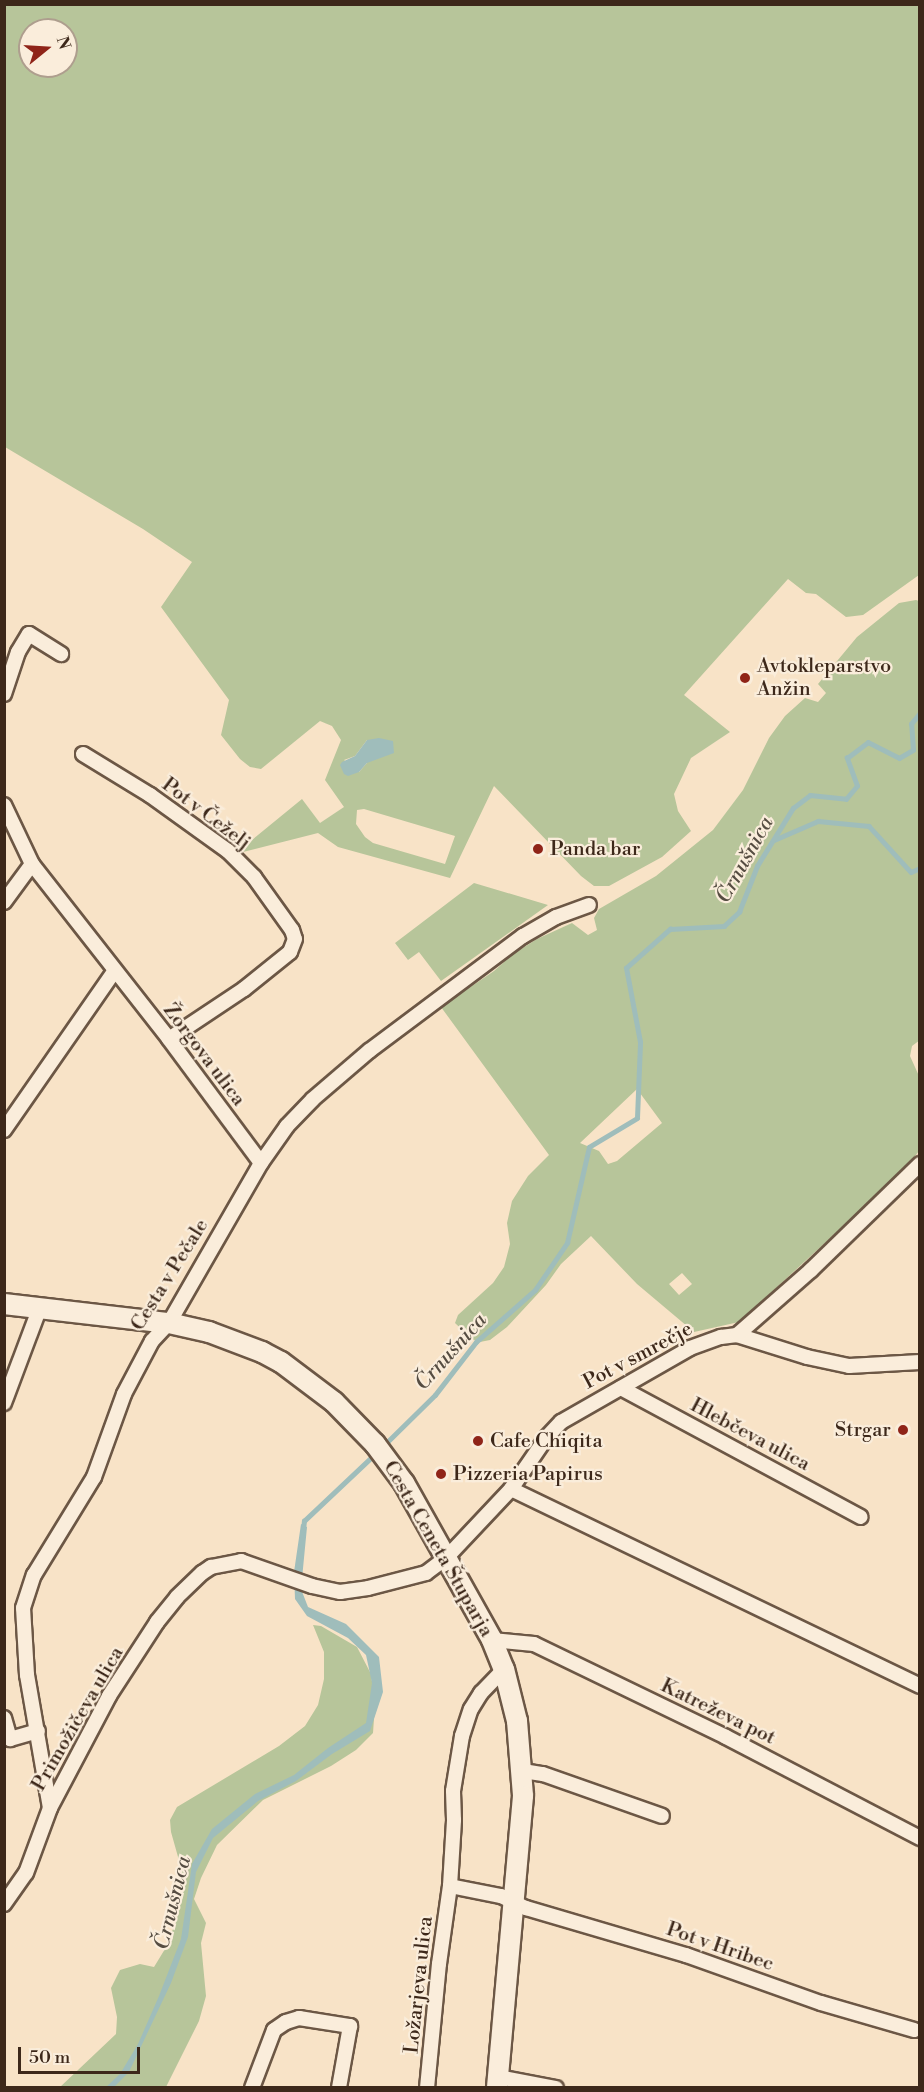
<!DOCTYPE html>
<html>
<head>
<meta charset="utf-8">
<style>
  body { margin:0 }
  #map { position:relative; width:924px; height:2092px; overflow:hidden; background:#f8e3c7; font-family:"Libre Bodoni",serif }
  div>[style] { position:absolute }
  .green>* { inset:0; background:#b7c59a }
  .water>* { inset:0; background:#9fbdbb }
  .stream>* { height:4.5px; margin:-2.25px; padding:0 2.25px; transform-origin:2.25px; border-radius:2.25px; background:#9fbdbb }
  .roads { filter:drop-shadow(2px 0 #6c5745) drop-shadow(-2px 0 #6c5745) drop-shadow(0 2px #6c5745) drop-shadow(0 -2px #6c5745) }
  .street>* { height:14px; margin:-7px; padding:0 7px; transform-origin:7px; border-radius:7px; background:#faeddb }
  .secondary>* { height:20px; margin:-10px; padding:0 10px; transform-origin:10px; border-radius:10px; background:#faeddb }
  .dots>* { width:16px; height:16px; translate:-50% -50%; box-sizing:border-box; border:3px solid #faeddb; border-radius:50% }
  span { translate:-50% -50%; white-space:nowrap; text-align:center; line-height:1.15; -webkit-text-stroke:4.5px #faeddb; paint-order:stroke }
  .poi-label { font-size:20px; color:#3d281a }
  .left { translate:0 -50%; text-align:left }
  .right { translate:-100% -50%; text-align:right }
  .street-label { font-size:20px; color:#3d281a }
  .water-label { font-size:21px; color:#564d42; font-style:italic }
  .frame { position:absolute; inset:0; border:6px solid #3d281a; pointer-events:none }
  .north { position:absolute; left:18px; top:18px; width:60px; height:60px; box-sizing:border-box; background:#faeddb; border:2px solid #ae9e8e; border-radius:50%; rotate:72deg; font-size:16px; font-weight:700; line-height:24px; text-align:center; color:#3d281a }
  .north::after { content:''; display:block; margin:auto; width:21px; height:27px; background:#8f2418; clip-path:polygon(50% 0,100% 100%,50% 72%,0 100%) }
  .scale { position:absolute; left:18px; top:2047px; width:122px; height:27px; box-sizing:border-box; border:3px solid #3d281a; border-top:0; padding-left:8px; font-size:18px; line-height:21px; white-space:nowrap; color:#3d281a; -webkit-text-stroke:4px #faeddb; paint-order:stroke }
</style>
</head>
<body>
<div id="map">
  <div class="green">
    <i style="clip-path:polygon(evenodd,4px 5px,919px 5px,919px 575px,863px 615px,846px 617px,816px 594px,806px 593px,788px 579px,684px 695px,730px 732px,691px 758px,674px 794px,678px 811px,691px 831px,662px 857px,609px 886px,594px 886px,581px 876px,494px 786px,450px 878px,338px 847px,318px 833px,243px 852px,252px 840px,302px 799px,320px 823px,344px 807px,325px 780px,341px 740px,332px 726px,320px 721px,261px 769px,250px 767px,240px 759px,221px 735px,229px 700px,161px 607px,192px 562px,143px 529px,5px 447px,4px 5px,30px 30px,66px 30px,66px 66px,30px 66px,30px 30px,4px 5px,367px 740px,367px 763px,359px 772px,344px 760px,355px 756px,367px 740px,4px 5px,364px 809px,455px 836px,445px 864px,373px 843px,365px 837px,356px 824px,357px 810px,364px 809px)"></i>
    <i style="clip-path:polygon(evenodd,916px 600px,919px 601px,920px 1040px,912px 1046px,910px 1056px,919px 1076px,919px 1151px,902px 1172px,739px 1322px,694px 1332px,637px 1284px,591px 1236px,561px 1264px,546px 1285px,507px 1327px,490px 1340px,480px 1342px,472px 1339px,455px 1323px,458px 1315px,493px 1283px,504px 1267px,510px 1244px,507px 1223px,512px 1201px,528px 1176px,549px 1155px,441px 1007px,494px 971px,513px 954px,537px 939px,572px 923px,588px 935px,597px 930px,594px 918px,599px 909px,656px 876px,713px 830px,743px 790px,769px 738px,785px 716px,805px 698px,818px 702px,826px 693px,818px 684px,857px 637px,899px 603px,916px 600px,637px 1089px,662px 1123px,617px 1161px,608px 1164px,599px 1151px,580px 1143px,637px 1089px,916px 600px,682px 1273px,692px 1284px,679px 1295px,669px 1284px,682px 1273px)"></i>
    <i style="clip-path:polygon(474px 883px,548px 905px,441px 981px,419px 952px,408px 960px,395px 943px)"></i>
    <i style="clip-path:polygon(313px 1625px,321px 1626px,357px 1647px,371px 1674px,375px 1704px,373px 1733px,356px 1750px,331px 1766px,263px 1800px,217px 1845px,201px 1878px,194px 1899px,206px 1923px,201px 1943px,206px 1996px,199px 2021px,166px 2087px,59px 2088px,116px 2034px,117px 2017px,111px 1988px,120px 1970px,140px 1964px,154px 1967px,165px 1949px,177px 1919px,182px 1871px,171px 1832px,170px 1820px,177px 1807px,279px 1746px,305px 1726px,318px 1705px,324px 1679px,324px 1652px)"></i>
  </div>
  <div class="water">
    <i style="clip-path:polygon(379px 738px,393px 741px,394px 753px,367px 763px,359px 772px,348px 776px,344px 774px,340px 765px,342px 762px,355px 756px,367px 740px)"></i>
    <i style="clip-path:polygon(301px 1524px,307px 1527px,301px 1589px,308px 1607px,346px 1624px,379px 1657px,383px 1692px,370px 1731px,332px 1754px,296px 1781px,258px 1801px,213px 1838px,196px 1872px,188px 1937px,171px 1983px,129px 2072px,114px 2087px,105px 2088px,120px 2074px,138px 2044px,159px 1996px,181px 1939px,192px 1864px,212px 1829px,255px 1794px,294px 1775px,328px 1748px,366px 1723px,372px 1683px,366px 1655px,348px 1638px,307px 1616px,295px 1599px,294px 1572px)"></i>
  </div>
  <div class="stream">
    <i style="left:774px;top:840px;width:48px;rotate:-23.4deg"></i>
    <i style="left:818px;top:821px;width:51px;rotate:5.6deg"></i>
    <i style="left:869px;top:826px;width:62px;rotate:47.6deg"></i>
    <i style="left:911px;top:872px;width:10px;rotate:-24deg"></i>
    <i style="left:382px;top:1447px;width:74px;rotate:-44.5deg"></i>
    <i style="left:435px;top:1395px;width:67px;rotate:-52.3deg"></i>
    <i style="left:476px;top:1342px;width:79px;rotate:-41.4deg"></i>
    <i style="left:535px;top:1290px;width:57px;rotate:-55.8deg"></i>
    <i style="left:567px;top:1243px;width:98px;rotate:-77.1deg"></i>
    <i style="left:589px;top:1147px;width:56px;rotate:-31.1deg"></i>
    <i style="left:637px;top:1118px;width:76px;rotate:-87.7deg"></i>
    <i style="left:640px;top:1042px;width:75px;rotate:-100.7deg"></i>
    <i style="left:626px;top:968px;width:59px;rotate:-41.6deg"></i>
    <i style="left:670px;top:929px;width:54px;rotate:-3.2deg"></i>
    <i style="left:724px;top:926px;width:21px;rotate:-43deg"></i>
    <i style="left:739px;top:912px;width:49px;rotate:-68.6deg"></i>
    <i style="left:757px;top:866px;width:68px;rotate:-58.2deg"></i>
    <i style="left:793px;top:808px;width:21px;rotate:-37deg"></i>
    <i style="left:810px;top:795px;width:36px;rotate:6deg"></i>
    <i style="left:846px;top:799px;width:17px;rotate:-50deg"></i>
    <i style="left:857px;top:786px;width:30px;rotate:-110deg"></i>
    <i style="left:847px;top:758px;width:26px;rotate:-37deg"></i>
    <i style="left:868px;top:742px;width:35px;rotate:27deg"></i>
    <i style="left:899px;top:758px;width:16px;rotate:-30deg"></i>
    <i style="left:913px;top:750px;width:26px;rotate:-94deg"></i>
    <i style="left:911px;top:724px;width:14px;rotate:-51deg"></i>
    <i style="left:303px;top:1530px;width:9px;rotate:-84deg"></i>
    <i style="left:304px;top:1521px;width:99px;rotate:-43.4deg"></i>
  </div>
  <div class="roads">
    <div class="street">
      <i style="left:4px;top:694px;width:44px;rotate:-71.6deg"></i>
      <i style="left:18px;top:652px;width:21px;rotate:-59deg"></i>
      <i style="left:29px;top:634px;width:38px;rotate:32deg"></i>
      <i style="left:83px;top:754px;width:79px;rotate:31.5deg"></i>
      <i style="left:150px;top:795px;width:96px;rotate:35.7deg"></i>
      <i style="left:228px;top:851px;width:37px;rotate:45deg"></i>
      <i style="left:254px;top:877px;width:65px;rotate:54.4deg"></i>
      <i style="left:292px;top:930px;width:9px;rotate:72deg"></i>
      <i style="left:295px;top:939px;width:14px;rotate:111deg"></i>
      <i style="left:290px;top:952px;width:59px;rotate:141.2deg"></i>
      <i style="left:244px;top:989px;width:90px;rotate:146.3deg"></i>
      <i style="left:4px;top:805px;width:65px;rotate:64.6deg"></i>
      <i style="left:32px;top:864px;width:222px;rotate:51.9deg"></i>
      <i style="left:169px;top:1039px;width:154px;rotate:53.4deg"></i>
      <i style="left:4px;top:902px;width:47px;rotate:-53.6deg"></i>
      <i style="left:4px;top:1130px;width:193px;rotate:-55.2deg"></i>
      <i style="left:737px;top:1335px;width:73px;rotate:17.4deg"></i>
      <i style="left:807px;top:1357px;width:43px;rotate:12.1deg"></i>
      <i style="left:849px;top:1366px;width:71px;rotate:-3.2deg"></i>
      <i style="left:621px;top:1388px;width:272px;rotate:28.3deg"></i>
      <i style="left:4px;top:1403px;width:103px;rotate:-69.4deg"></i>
      <i style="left:511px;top:1489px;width:454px;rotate:25.7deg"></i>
      <i style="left:492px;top:1640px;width:42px;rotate:5.4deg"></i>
      <i style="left:534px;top:1644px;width:213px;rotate:25.8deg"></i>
      <i style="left:726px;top:1737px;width:219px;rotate:27.5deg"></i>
      <i style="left:4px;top:1718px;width:22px;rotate:74deg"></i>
      <i style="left:10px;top:1739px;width:29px;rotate:-16deg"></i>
      <i style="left:523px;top:1771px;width:20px;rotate:9deg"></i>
      <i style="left:543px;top:1774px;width:126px;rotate:19.4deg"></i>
      <i style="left:50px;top:1808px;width:135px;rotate:-99.8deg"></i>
      <i style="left:27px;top:1675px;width:67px;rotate:-93.4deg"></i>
      <i style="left:23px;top:1608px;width:35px;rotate:-72deg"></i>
      <i style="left:34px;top:1575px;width:115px;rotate:-58.5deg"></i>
      <i style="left:94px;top:1477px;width:88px;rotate:-70.1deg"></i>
      <i style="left:124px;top:1394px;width:60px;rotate:-62.2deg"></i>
      <i style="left:152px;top:1341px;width:25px;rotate:-47deg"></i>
      <i style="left:169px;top:1323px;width:185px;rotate:-60.1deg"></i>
      <i style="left:261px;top:1163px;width:45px;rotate:-54.9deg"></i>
      <i style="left:287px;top:1126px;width:37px;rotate:-46deg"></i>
      <i style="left:313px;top:1099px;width:74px;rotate:-40.6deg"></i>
      <i style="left:369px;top:1051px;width:192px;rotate:-36.8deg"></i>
      <i style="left:523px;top:936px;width:38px;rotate:-30deg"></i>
      <i style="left:556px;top:917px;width:35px;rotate:-20deg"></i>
      <i style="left:450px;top:1886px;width:52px;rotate:11.1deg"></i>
      <i style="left:501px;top:1896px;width:28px;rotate:26deg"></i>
      <i style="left:526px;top:1908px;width:167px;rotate:16.4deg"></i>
      <i style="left:686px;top:1955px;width:143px;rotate:19.6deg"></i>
      <i style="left:821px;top:2003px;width:97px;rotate:16.2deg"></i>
      <i style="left:4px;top:1904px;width:38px;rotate:-55deg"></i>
      <i style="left:26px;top:1873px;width:69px;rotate:-69.7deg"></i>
      <i style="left:50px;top:1808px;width:127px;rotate:-62.2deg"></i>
      <i style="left:109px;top:1696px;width:88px;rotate:-57deg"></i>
      <i style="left:157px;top:1622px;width:32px;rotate:-51deg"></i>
      <i style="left:177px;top:1597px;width:35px;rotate:-44deg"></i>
      <i style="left:202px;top:1573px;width:11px;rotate:-34deg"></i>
      <i style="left:211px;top:1567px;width:31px;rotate:-11deg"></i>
      <i style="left:241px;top:1561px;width:75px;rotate:19.4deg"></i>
      <i style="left:312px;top:1586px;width:29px;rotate:12deg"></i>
      <i style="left:340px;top:1592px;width:28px;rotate:-8deg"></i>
      <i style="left:368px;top:1588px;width:60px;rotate:-14.5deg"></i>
      <i style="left:426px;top:1573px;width:26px;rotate:-37deg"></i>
      <i style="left:447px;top:1557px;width:93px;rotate:-46.7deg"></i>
      <i style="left:511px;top:1489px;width:62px;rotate:-55.5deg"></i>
      <i style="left:546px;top:1438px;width:22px;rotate:-47deg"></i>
      <i style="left:561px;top:1422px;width:149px;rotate:-29.8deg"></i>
      <i style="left:690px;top:1348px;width:33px;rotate:-20deg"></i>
      <i style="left:721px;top:1337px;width:16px;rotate:-7deg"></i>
      <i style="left:737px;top:1335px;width:98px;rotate:-41.3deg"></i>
      <i style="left:811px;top:1270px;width:152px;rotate:-44.2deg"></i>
      <i style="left:498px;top:2077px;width:59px;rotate:10.7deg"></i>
      <i style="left:252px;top:2088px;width:62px;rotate:-69.2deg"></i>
      <i style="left:274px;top:2030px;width:14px;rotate:-34deg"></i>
      <i style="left:286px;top:2022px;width:14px;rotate:-17deg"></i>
      <i style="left:299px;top:2018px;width:52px;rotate:8.9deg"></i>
      <i style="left:350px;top:2026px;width:63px;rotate:100.1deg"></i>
      <i style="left:427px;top:2088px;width:125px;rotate:-84.5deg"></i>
      <i style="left:439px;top:1964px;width:79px;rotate:-82deg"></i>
      <i style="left:450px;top:1886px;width:66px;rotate:-86.5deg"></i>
      <i style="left:454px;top:1820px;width:29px;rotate:-92deg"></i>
      <i style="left:453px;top:1791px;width:56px;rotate:-80.7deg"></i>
      <i style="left:462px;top:1736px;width:28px;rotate:-72deg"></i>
      <i style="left:471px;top:1709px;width:19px;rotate:-58deg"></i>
      <i style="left:481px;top:1693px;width:33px;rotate:-46deg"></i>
    </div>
    <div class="secondary">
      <i style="left:4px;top:1304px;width:166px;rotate:6.6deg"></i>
      <i style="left:169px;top:1323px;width:41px;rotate:12.7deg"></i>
      <i style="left:209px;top:1332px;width:57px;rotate:20.7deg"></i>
      <i style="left:262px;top:1352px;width:21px;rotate:28deg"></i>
      <i style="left:281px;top:1362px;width:66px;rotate:37deg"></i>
      <i style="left:334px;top:1402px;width:59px;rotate:45.7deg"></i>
      <i style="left:375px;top:1444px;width:49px;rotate:53.4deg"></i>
      <i style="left:404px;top:1483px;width:180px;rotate:60.7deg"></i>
      <i style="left:492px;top:1640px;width:31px;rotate:68deg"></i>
      <i style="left:504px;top:1669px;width:54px;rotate:76deg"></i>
      <i style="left:517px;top:1721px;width:75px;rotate:85.4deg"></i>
      <i style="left:523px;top:1796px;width:293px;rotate:95.1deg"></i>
    </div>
  </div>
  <div class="dots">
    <i style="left:745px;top:678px;background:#8f2418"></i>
    <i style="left:538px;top:849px;background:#8f2418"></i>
    <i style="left:903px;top:1430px;background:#8f2418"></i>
    <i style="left:478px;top:1441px;background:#8f2418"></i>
    <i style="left:441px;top:1474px;background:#8f2418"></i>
  </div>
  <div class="poi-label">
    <span class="left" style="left:757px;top:678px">Avtokleparstvo<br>Anžin</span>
    <span class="left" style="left:550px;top:849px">Panda bar</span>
    <span class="right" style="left:891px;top:1430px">Strgar</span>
    <span class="left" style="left:490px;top:1441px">Cafe Chiqita</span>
    <span class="left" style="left:453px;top:1474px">Pizzeria Papirus</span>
  </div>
  <div class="street-label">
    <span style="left:206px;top:814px;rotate:37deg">Pot v Čeželj</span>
    <span style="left:204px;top:1055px;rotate:53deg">Žorgova ulica</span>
    <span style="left:170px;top:1275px;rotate:-58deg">Cesta v Pečale</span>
    <span style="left:638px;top:1356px;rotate:-28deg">Pot v smrečje</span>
    <span style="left:750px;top:1435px;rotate:28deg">Hlebčeva ulica</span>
    <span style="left:438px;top:1549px;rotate:60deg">Cesta Ceneta Štuparja</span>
    <span style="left:718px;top:1712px;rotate:26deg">Katreževa pot</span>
    <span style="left:78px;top:1719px;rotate:-60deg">Primožičeva ulica</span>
    <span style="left:720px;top:1947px;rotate:19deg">Pot v Hribec</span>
    <span style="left:419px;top:1985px;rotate:-84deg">Ložarjeva ulica</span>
  </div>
  <div class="water-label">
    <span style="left:745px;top:860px;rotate:-61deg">Črnušnica</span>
    <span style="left:451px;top:1352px;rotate:-48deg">Črnušnica</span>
    <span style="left:173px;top:1903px;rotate:-76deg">Črnušnica</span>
  </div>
  <div class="frame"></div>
  <div class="north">N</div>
  <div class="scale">50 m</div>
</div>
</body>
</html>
